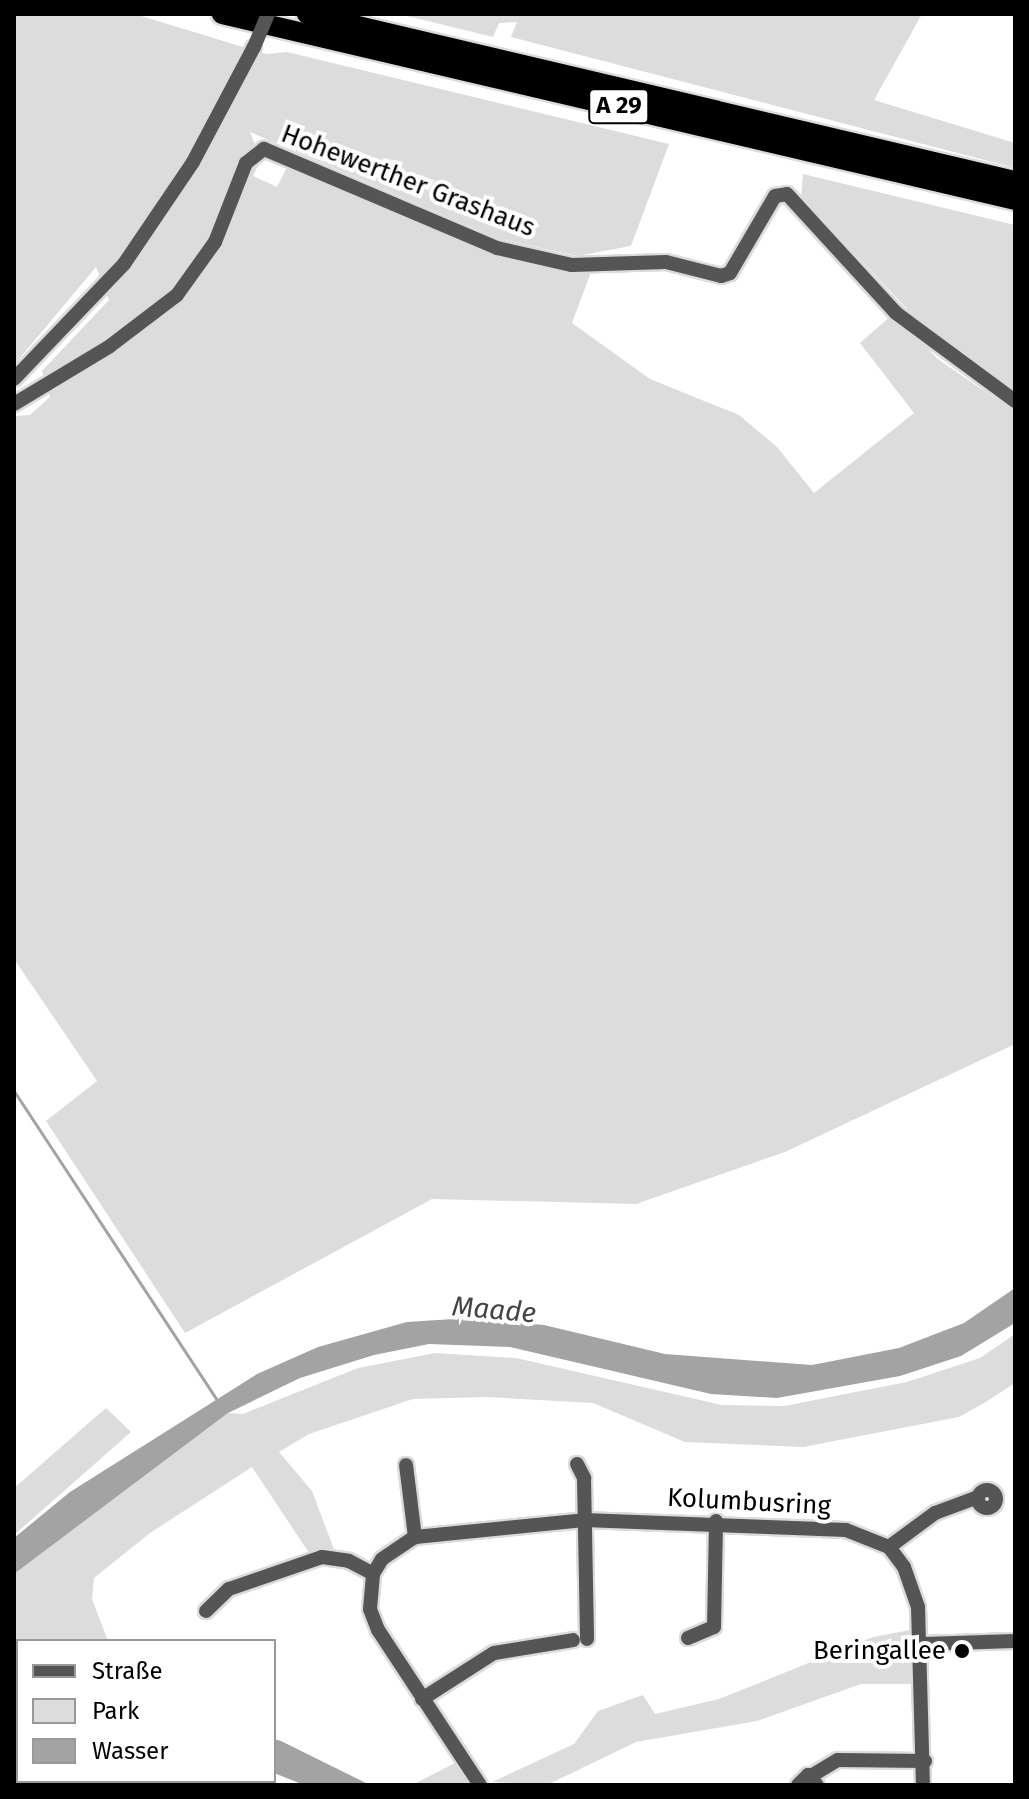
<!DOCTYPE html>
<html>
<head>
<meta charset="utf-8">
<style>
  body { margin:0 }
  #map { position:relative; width:1029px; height:1799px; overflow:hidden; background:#fff; font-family:"Fira Sans",sans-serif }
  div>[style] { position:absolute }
  .green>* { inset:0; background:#dcdcdc }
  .water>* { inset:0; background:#a3a3a3 }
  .stream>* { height:3px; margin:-1.5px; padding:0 1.5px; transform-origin:1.5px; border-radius:1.5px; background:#a3a3a3 }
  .roads { filter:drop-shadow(2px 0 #dbdbdb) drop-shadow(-2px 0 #dbdbdb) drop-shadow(0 2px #dbdbdb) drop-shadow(0 -2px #dbdbdb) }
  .minor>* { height:14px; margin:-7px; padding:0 7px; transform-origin:7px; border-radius:7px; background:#555 }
  .minor>.ring { margin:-7px; padding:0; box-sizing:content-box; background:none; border:14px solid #555; border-radius:50% }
  .highway>* { height:20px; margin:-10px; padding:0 10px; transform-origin:10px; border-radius:10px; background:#000 }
  .minor-bridge>* { height:14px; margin:-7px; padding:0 7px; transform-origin:7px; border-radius:7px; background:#555 }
  .dots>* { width:22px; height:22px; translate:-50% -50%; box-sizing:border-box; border:4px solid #fff; border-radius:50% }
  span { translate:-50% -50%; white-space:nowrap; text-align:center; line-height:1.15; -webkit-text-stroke:8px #fff; paint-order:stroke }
  .shield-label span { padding:2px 6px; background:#fff; border:2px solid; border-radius:6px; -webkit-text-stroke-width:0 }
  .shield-label { font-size:24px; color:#000; font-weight:700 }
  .street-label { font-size:26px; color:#000 }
  .poi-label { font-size:26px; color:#000 }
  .right { translate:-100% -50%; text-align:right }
  .water-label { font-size:28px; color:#444; font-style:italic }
  .frame { position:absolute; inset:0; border:16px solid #000; pointer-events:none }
  .legend { position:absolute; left:16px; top:1639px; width:260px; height:144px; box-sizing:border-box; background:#fff; border:2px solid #999; margin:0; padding:10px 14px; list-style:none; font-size:24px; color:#000 }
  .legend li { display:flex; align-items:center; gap:16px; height:40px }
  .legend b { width:40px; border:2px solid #999 }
</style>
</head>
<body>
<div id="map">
  <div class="green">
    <i style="clip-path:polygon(14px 14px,135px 14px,266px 54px,287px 52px,669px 144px,631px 246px,577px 256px,500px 239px,250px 132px,261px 159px,253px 176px,277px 187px,289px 163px,531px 262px,591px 272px,572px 323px,650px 379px,739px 415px,777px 447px,814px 493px,914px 413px,860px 343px,893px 314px,939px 360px,1015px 412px,1015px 1044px,785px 1152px,636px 1204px,432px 1199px,185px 1333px,46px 1121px,97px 1081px,14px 959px,14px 416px,30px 415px,50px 397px,42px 371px,109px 300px,96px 267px,14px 365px)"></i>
    <i style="clip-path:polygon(399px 14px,922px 14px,874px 100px,1015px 143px,1015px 168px,511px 37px,517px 22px,499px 23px,493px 37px)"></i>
    <i style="clip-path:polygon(803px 174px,1015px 225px,1015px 390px,908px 310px,801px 196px)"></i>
    <i style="clip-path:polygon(1015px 1334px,1015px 1383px,984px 1403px,959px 1417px,803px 1447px,685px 1442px,593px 1403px,486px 1397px,413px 1399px,309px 1434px,279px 1452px,312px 1491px,336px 1555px,311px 1556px,252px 1467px,150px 1533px,94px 1578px,92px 1599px,108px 1641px,18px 1641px,14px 1778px,14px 1574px,228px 1413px,243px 1414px,358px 1368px,435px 1353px,516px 1358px,722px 1405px,784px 1406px,907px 1382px,980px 1358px)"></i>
    <i style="clip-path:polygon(106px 1408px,131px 1432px,14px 1535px,14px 1488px)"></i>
    <i style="clip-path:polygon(910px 1630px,911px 1642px,903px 1644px,904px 1652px,912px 1652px,915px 1684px,861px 1684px,757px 1721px,636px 1742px,547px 1785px,492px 1782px,574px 1744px,598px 1711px,643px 1695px,655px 1714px,719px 1699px,873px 1637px)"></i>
    <i style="clip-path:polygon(457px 1762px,472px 1785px,412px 1785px)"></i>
  </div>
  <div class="water">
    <i style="clip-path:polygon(1015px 1288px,1015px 1323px,961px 1356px,900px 1376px,777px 1398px,711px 1394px,510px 1347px,429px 1344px,374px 1355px,300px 1378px,228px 1413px,14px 1574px,14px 1538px,70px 1492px,257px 1374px,318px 1347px,407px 1322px,469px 1318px,544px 1325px,665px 1354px,812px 1365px,899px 1348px,964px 1323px)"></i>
    <i style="clip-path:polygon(274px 1739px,281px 1741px,370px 1785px,304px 1785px,274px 1773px)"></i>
  </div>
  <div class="stream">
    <i style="left:14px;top:1091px;width:368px;rotate:56.7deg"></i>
  </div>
  <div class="roads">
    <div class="minor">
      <i style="left:14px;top:379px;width:159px;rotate:-46.3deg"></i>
      <i style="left:124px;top:264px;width:123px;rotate:-55.9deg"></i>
      <i style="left:193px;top:162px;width:130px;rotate:-62.1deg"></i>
      <i style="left:14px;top:404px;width:112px;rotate:-31.1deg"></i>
      <i style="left:110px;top:346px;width:84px;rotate:-37.3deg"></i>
      <i style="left:177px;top:295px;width:65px;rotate:-54.4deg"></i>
      <i style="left:215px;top:242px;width:85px;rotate:-68.6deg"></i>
      <i style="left:246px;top:163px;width:23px;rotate:-38deg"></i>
      <i style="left:264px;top:149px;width:253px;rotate:23deg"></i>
      <i style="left:497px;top:248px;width:77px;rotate:12.8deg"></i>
      <i style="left:572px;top:265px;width:94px;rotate:-1.8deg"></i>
      <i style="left:666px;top:262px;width:57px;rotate:14.3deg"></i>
      <i style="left:721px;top:276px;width:9px;rotate:-18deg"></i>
      <i style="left:730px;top:273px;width:89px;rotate:-59.7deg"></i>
      <i style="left:775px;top:196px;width:12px;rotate:-9deg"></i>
      <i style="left:787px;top:194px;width:161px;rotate:47.5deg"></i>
      <i style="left:896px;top:313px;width:148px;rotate:36.5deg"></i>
      <i style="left:577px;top:1464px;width:16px;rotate:63deg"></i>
      <i style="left:584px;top:1478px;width:161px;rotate:88.9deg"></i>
      <i style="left:406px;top:1465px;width:73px;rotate:82.9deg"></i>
      <i class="ring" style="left:978px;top:1490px;width:4px;height:4px"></i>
      <i style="left:889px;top:1547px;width:57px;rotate:-36.5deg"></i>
      <i style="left:935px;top:1513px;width:46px;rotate:-20.4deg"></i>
      <i style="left:206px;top:1611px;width:32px;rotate:-44deg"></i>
      <i style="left:229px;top:1589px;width:98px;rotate:-19deg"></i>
      <i style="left:322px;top:1557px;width:27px;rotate:8deg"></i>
      <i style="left:349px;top:1561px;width:27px;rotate:28deg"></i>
      <i style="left:688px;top:1638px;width:28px;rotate:-23deg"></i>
      <i style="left:714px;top:1627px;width:106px;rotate:-88.9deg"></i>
      <i style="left:923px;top:1644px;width:92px;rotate:-1.9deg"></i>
      <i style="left:422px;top:1699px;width:85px;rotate:-32.6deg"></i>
      <i style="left:494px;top:1653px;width:80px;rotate:-9.3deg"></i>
      <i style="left:811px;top:1776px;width:31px;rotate:-31deg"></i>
      <i style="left:838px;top:1760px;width:87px;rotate:0.7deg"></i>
      <i style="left:480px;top:1785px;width:186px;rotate:-123.3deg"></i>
      <i style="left:378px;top:1630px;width:22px;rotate:-111deg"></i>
      <i style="left:370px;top:1609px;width:35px;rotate:-85deg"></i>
      <i style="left:373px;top:1574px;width:17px;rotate:-59deg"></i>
      <i style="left:382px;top:1559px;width:40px;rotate:-34deg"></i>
      <i style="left:415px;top:1537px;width:170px;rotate:-5.7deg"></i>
      <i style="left:584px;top:1520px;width:262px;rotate:2.2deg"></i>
      <i style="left:846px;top:1530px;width:46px;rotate:21.6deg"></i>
      <i style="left:889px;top:1547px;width:25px;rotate:53deg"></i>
      <i style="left:904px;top:1567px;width:42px;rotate:70.7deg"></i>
      <i style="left:918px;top:1607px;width:178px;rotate:88.4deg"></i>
      <i style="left:798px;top:1785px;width:14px;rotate:-45deg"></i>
      <i style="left:808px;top:1775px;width:13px;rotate:48deg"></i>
    </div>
    <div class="highway">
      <i style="left:222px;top:14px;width:815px;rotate:13.2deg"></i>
      <i style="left:307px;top:14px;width:727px;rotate:13.27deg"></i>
    </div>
  </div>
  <div class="minor-bridge">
    <i style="left:254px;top:47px;width:36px;rotate:-67deg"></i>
  </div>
  <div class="dots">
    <i style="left:962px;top:1651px;background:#000"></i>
  </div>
  <div class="shield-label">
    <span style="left:619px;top:106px">A 29</span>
  </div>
  <div class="street-label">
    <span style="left:408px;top:181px;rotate:21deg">Hohewerther Grashaus</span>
    <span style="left:749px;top:1502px;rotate:3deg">Kolumbusring</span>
  </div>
  <div class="poi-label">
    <span class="right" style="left:946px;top:1651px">Beringallee</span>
  </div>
  <div class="water-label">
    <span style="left:494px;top:1310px;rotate:5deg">Maade</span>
  </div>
  <div class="frame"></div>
  <ul class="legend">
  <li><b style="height:10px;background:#555"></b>Straße</li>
  <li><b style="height:22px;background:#dcdcdc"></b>Park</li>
  <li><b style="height:22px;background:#a3a3a3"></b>Wasser</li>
  </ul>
</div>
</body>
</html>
